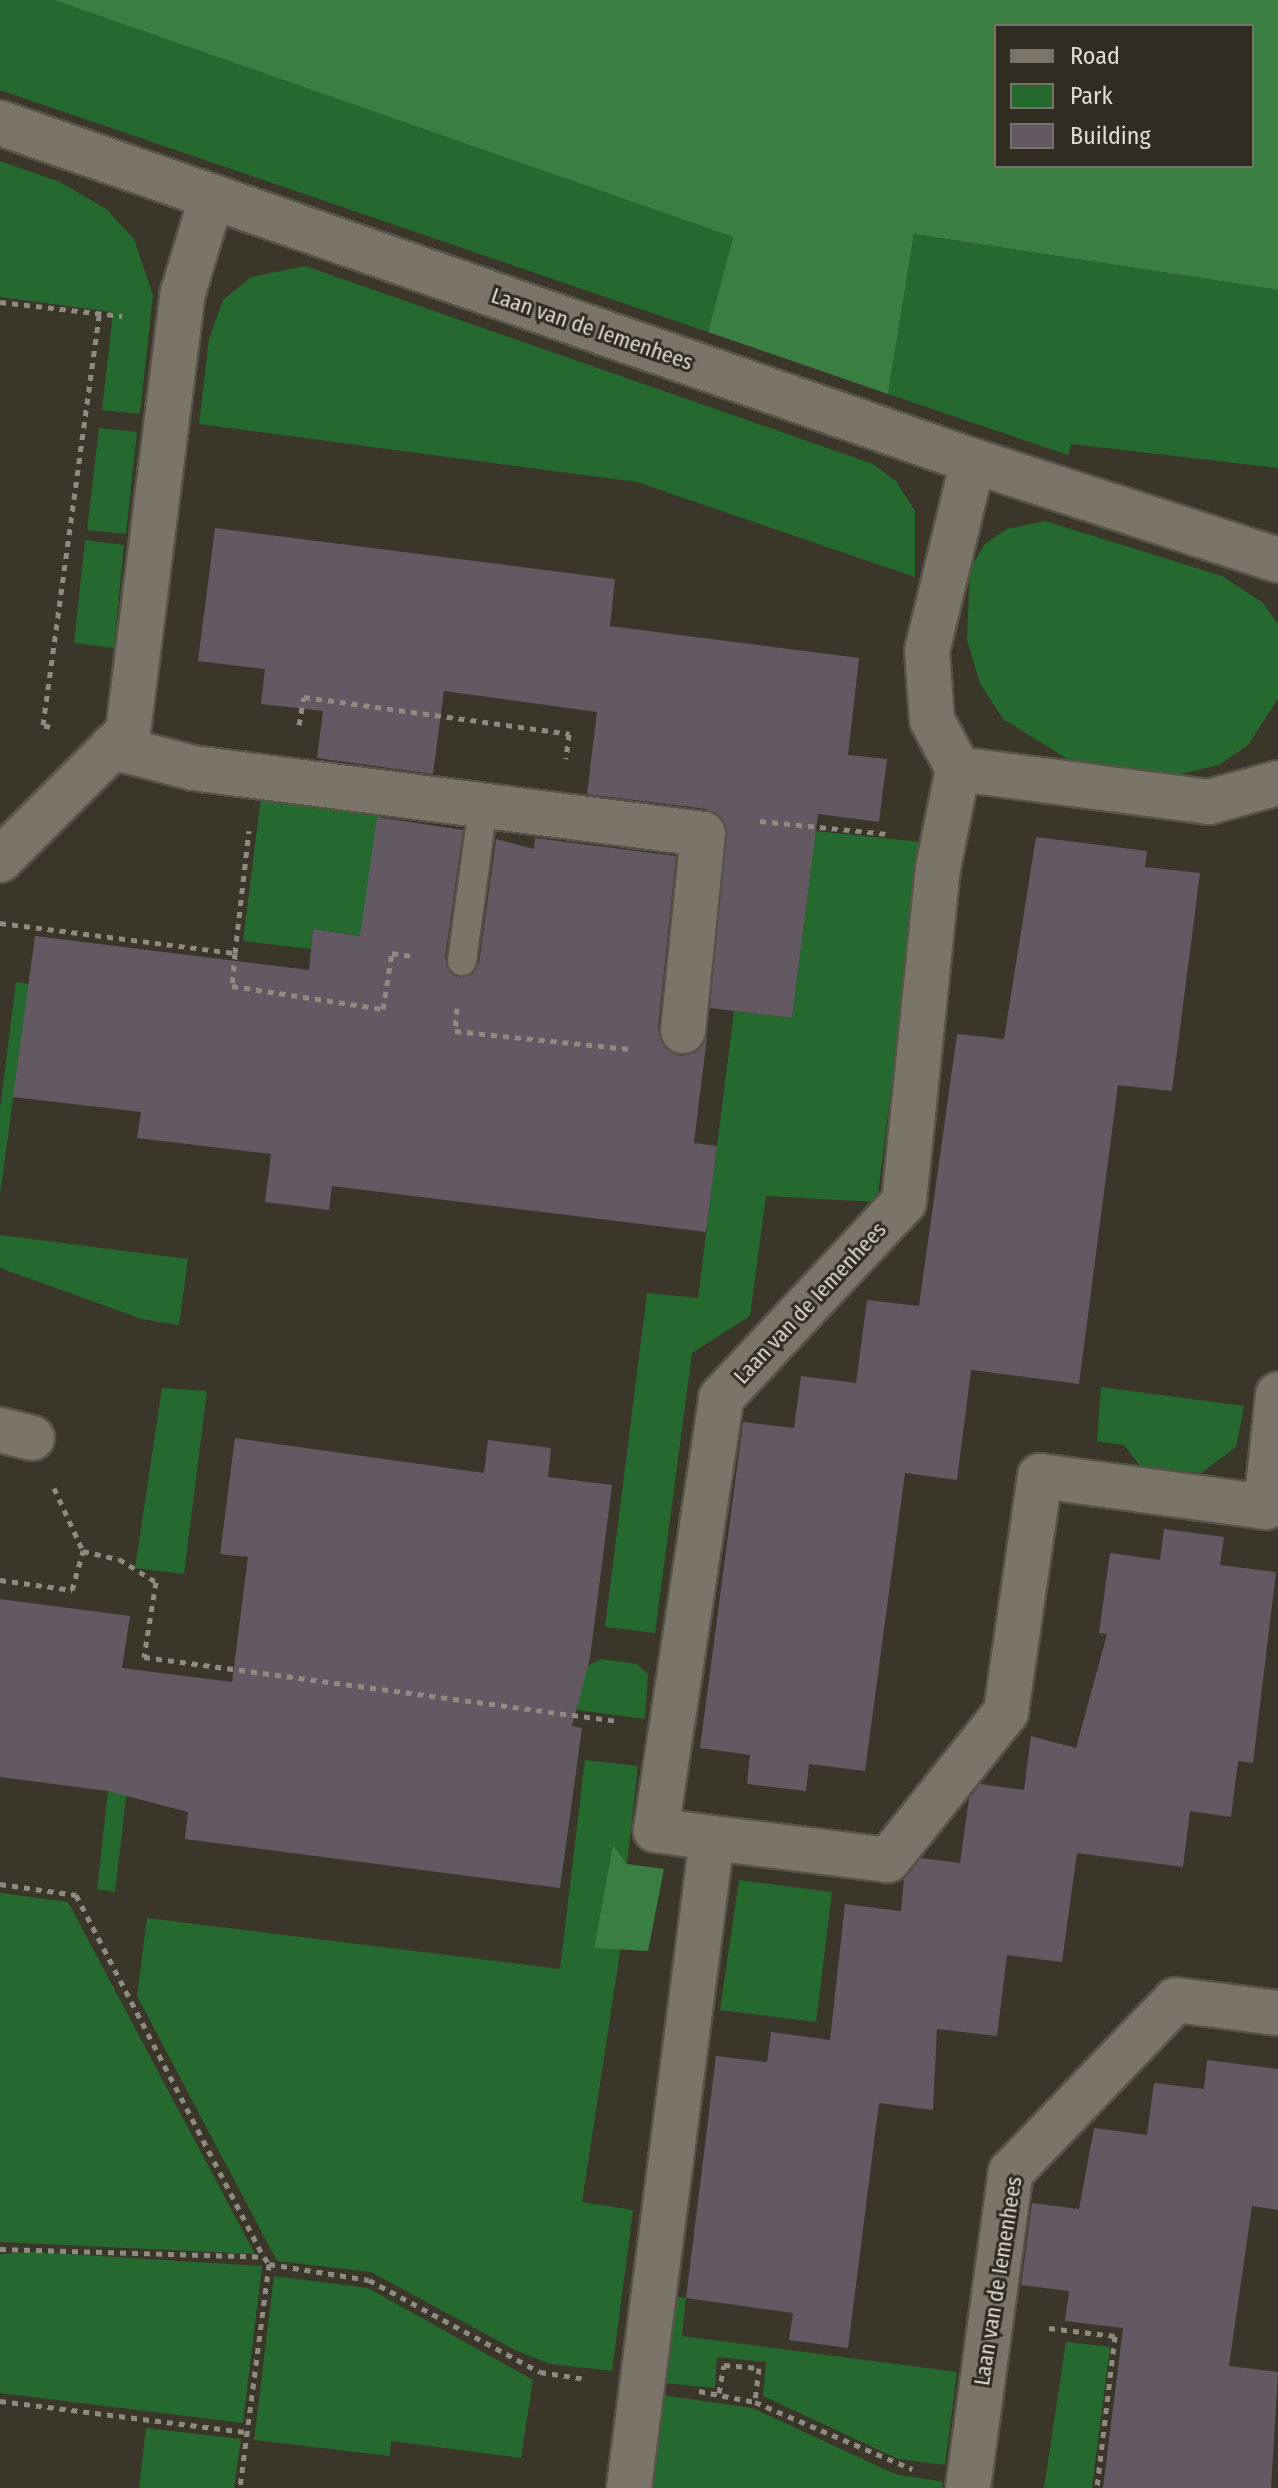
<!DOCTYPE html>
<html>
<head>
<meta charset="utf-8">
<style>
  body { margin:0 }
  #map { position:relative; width:1278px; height:2488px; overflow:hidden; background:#3a362a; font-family:"Fira Sans Condensed",sans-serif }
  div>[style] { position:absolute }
  .green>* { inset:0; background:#25692e }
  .forest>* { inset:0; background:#3a7e42 }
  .building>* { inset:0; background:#625963 }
  .path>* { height:5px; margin-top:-2.5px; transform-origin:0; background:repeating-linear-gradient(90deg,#8e8b81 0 6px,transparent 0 12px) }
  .roads { filter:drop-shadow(2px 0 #565349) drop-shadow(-2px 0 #565349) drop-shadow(0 2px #565349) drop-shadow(0 -2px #565349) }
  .service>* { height:28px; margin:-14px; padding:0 14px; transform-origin:14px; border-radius:14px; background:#7a7568 }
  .minor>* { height:44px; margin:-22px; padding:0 22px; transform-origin:22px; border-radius:22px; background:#7a7568 }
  span { translate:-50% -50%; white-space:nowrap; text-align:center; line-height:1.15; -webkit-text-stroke:6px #302c21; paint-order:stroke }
  .street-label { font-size:22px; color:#dfddd5 }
  .legend { position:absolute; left:994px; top:24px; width:260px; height:144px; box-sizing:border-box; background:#302c21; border:2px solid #767369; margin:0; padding:10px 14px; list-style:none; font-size:24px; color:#dfddd5 }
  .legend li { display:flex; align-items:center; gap:16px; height:40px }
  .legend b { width:40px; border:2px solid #767369 }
</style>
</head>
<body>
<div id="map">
  <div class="green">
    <i style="clip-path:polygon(0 0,54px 0,733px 237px,708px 332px,0 90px)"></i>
    <i style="clip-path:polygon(0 161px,60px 182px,106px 209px,134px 239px,153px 295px,140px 414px,102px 410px,113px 312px,0 297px)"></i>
    <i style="clip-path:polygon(914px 234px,1278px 290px,1278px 468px,1071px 444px,1068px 455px,888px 394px)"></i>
    <i style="clip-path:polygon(305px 266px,873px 464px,896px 481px,915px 511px,915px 577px,637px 482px,199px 424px,209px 339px,223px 300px,251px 277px)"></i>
    <i style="clip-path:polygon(99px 428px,137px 432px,126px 534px,87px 530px)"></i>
    <i style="clip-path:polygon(1045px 521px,1222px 576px,1263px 603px,1278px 624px,1278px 699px,1248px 745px,1219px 765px,1172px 776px,1074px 763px,1003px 719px,980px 683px,967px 640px,970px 569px,985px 544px,1007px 529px)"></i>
    <i style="clip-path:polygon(85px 540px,124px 545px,114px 648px,74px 643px)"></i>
    <i style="clip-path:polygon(261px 797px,437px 819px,439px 823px,379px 816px,364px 936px,313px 929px,311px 949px,243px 941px)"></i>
    <i style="clip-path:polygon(757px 825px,922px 842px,877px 1202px,766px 1196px,750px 1316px,692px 1353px,655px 1633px,605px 1627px,647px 1293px,698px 1298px,734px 1011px,792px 1018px,811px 868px)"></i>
    <i style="clip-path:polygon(16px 982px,29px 984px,0 1194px,0 1109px)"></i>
    <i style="clip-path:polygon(0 1235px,188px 1259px,179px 1325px,142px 1319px,0 1268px)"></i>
    <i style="clip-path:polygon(1101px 1387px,1244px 1406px,1236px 1447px,1201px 1473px,1142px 1468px,1124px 1445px,1097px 1441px)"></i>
    <i style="clip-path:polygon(162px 1388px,207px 1391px,184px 1574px,135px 1568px)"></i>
    <i style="clip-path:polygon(601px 1659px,637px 1664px,648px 1674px,645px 1719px,517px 1702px)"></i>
    <i style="clip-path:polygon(141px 1671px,115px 1892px,97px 1889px,108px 1791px)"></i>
    <i style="clip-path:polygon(585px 1760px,638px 1766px,627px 1864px,614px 1846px,594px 1948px,621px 1946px,582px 2202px,633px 2210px,612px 2371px,550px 2364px,515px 2350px,371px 2272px,277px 2261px,137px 1996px,147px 1918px,560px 1969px)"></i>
    <i style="clip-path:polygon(739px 1880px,832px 1892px,816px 2022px,720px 2010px)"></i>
    <i style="clip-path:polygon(0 1893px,68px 1902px,255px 2254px,0 2242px)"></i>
    <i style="clip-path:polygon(35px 2252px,262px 2266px,243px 2423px,0 2393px,0 2254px)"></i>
    <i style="clip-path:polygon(274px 2276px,368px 2288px,533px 2380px,521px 2458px,391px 2441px,390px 2456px,254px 2440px)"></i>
    <i style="clip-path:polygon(672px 2296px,686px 2298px,682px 2336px,957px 2372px,945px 2465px,898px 2459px,763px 2396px,766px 2362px,717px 2357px,715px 2388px,663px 2383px)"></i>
    <i style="clip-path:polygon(1066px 2342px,1110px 2347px,1092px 2488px,1044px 2488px)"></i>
    <i style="clip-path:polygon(662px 2395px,752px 2408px,895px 2474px,943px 2482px,942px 2488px,651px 2488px)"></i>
    <i style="clip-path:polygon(146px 2428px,241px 2439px,234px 2488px,139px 2488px)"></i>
  </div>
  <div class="forest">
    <i style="clip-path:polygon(evenodd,54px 0,1278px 0,1278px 290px,914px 234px,888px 394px,708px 332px,733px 237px,54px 0,1252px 26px,1252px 166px,996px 166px,996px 26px,1252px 26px)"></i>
    <i style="clip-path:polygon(613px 1845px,627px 1864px,664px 1869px,648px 1951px,594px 1948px)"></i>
  </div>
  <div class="building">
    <i style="clip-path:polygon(215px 528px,615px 579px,610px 626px,859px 658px,848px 755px,887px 759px,879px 822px,818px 814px,792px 1018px,710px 1008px,726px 825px,706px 809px,587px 794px,597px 712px,444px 691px,433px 774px,317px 758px,323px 711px,261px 704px,265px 669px,198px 661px)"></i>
    <i style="clip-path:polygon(377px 817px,463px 830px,445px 959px,460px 978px,479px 963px,496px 839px,534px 849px,535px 838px,676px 856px,658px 1029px,661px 1042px,680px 1056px,694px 1053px,707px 1037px,694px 1143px,717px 1146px,706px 1232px,332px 1186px,329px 1210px,265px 1202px,271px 1154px,137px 1138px,141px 1112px,13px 1097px,35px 936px,309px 970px,313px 929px,360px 936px)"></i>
    <i style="clip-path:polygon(1036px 837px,1147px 851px,1145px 867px,1200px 873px,1172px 1091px,1118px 1085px,1079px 1384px,971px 1370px,957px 1480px,905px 1473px,865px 1771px,809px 1764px,806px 1791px,747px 1784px,750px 1755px,700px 1748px,743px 1422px,794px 1428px,801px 1376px,856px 1383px,867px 1300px,919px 1306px,957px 1034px,1004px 1039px)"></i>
    <i style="clip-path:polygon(235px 1438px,484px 1473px,488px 1440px,551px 1448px,548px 1477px,612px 1485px,590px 1658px,572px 1726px,582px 1728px,560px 1888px,185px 1839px,188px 1812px,108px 1791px,0 1777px,0 1599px,130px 1616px,122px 1668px,232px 1682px,248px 1557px,220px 1554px)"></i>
    <i style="clip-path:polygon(1164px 1529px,1224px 1537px,1220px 1565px,1276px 1572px,1253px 1763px,1238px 1761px,1231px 1817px,1190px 1811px,1183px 1867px,1077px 1853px,1062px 1962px,1007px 1955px,997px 2036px,937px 2029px,933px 2110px,879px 2103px,848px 2348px,789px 2340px,793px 2313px,686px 2298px,716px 2056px,767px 2062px,771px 2032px,830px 2040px,845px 1904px,901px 1911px,904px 1878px,921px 1858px,960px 1863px,969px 1799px,980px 1784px,1024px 1790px,1031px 1736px,1076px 1748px,1107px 1634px,1099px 1633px,1110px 1553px,1160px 1560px)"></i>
    <i style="clip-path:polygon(1207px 2060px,1278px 2069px,1278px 2210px,1252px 2206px,1229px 2366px,1278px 2372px,1271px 2488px,1103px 2488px,1123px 2328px,1065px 2321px,1069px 2291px,1021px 2285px,1032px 2203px,1079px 2209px,1094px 2128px,1147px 2135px,1154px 2083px,1204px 2089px)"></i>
  </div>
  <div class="path">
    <i style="left:0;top:302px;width:123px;rotate:6.5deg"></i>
    <i style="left:299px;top:725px;width:28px;rotate:-80deg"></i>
    <i style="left:304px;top:697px;width:268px;rotate:7.9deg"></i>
    <i style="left:569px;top:734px;width:25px;rotate:97deg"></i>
    <i style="left:50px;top:727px;width:7px;rotate:-164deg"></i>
    <i style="left:43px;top:725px;width:415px;rotate:-82.2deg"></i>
    <i style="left:760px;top:821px;width:130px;rotate:5.8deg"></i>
    <i style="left:0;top:923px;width:237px;rotate:7.3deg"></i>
    <i style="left:235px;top:953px;width:33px;rotate:95deg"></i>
    <i style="left:232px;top:986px;width:153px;rotate:8.7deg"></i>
    <i style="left:383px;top:1009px;width:57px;rotate:-80.9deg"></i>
    <i style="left:392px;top:953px;width:20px;rotate:9deg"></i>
    <i style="left:235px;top:953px;width:123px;rotate:-83.5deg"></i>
    <i style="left:457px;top:1008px;width:23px;rotate:95deg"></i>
    <i style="left:455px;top:1031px;width:176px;rotate:5.9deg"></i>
    <i style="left:54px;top:1488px;width:69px;rotate:65.3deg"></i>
    <i style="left:83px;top:1551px;width:37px;rotate:13deg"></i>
    <i style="left:119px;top:1559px;width:44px;rotate:31.9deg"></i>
    <i style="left:156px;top:1582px;width:76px;rotate:99.1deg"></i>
    <i style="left:144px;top:1657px;width:475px;rotate:7.7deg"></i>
    <i style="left:0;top:1580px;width:73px;rotate:7.9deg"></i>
    <i style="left:72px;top:1590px;width:41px;rotate:-74.2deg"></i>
    <i style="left:0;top:1884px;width:77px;rotate:8.2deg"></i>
    <i style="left:76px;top:1895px;width:408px;rotate:62.6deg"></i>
    <i style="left:0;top:2249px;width:264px;rotate:1.7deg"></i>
    <i style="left:264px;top:2257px;width:9px;rotate:54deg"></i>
    <i style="left:269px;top:2264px;width:226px;rotate:97.4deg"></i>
    <i style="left:269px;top:2264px;width:101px;rotate:9.1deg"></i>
    <i style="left:369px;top:2280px;width:194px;rotate:28.3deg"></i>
    <i style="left:540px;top:2372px;width:47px;rotate:8.7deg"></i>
    <i style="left:1049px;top:2328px;width:66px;rotate:6.9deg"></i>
    <i style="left:1115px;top:2336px;width:153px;rotate:96.8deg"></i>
    <i style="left:699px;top:2391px;width:57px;rotate:11.1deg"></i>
    <i style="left:755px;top:2402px;width:171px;rotate:23.1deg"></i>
    <i style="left:719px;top:2393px;width:28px;rotate:-80deg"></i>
    <i style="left:724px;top:2365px;width:35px;rotate:5deg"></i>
    <i style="left:759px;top:2368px;width:34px;rotate:97deg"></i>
    <i style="left:0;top:2401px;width:249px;rotate:7.2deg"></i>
  </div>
  <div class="roads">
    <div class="service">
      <i style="left:462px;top:961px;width:156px;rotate:-82.3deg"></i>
    </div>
    <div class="minor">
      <i style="left:0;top:123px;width:1030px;rotate:19.16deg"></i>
      <i style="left:112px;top:747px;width:84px;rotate:14.5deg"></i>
      <i style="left:193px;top:768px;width:514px;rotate:7.37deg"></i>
      <i style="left:703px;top:834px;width:198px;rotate:95.8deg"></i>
      <i style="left:958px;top:769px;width:253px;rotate:7.5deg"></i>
      <i style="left:1209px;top:802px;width:72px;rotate:-15.4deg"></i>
      <i style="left:0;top:860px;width:181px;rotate:-45deg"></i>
      <i style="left:128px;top:732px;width:442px;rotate:-82.9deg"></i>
      <i style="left:183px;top:293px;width:101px;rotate:-73.4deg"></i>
      <i style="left:0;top:1430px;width:33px;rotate:14deg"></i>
      <i style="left:712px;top:1838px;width:177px;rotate:7.1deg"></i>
      <i style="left:888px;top:1860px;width:189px;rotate:-51.4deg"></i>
      <i style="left:1006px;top:1712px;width:238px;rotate:-81.8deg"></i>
      <i style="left:1040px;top:1476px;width:228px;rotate:7.8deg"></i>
      <i style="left:1266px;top:1507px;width:113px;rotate:-83.9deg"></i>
      <i style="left:629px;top:2488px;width:655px;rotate:-82.72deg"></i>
      <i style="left:712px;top:1838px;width:57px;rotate:-171.9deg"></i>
      <i style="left:656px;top:1830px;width:437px;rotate:-81.4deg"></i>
      <i style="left:721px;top:1398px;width:268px;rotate:-47deg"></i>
      <i style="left:904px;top:1202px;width:336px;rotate:-84.2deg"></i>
      <i style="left:938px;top:868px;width:101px;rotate:-78.6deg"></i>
      <i style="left:958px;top:769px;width:55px;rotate:-118deg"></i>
      <i style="left:932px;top:720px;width:69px;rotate:-94.1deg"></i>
      <i style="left:927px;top:651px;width:195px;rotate:-76.4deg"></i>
      <i style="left:973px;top:461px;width:321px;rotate:18deg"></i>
      <i style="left:968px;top:2488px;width:319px;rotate:-82.3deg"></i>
      <i style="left:1011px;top:2172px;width:238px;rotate:-46.2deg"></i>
      <i style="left:1176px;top:2000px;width:103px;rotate:7.3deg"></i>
    </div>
  </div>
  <div class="street-label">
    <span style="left:592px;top:329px;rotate:19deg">Laan van de Iemenhees</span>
    <span style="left:810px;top:1303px;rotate:-47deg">Laan van de Iemenhees</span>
    <span style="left:998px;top:2281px;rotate:-81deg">Laan van de Iemenhees</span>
  </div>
  <ul class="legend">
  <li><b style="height:10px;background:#7a7568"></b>Road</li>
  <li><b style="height:22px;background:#25692e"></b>Park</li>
  <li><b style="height:22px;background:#625963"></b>Building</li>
  </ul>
</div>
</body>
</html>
